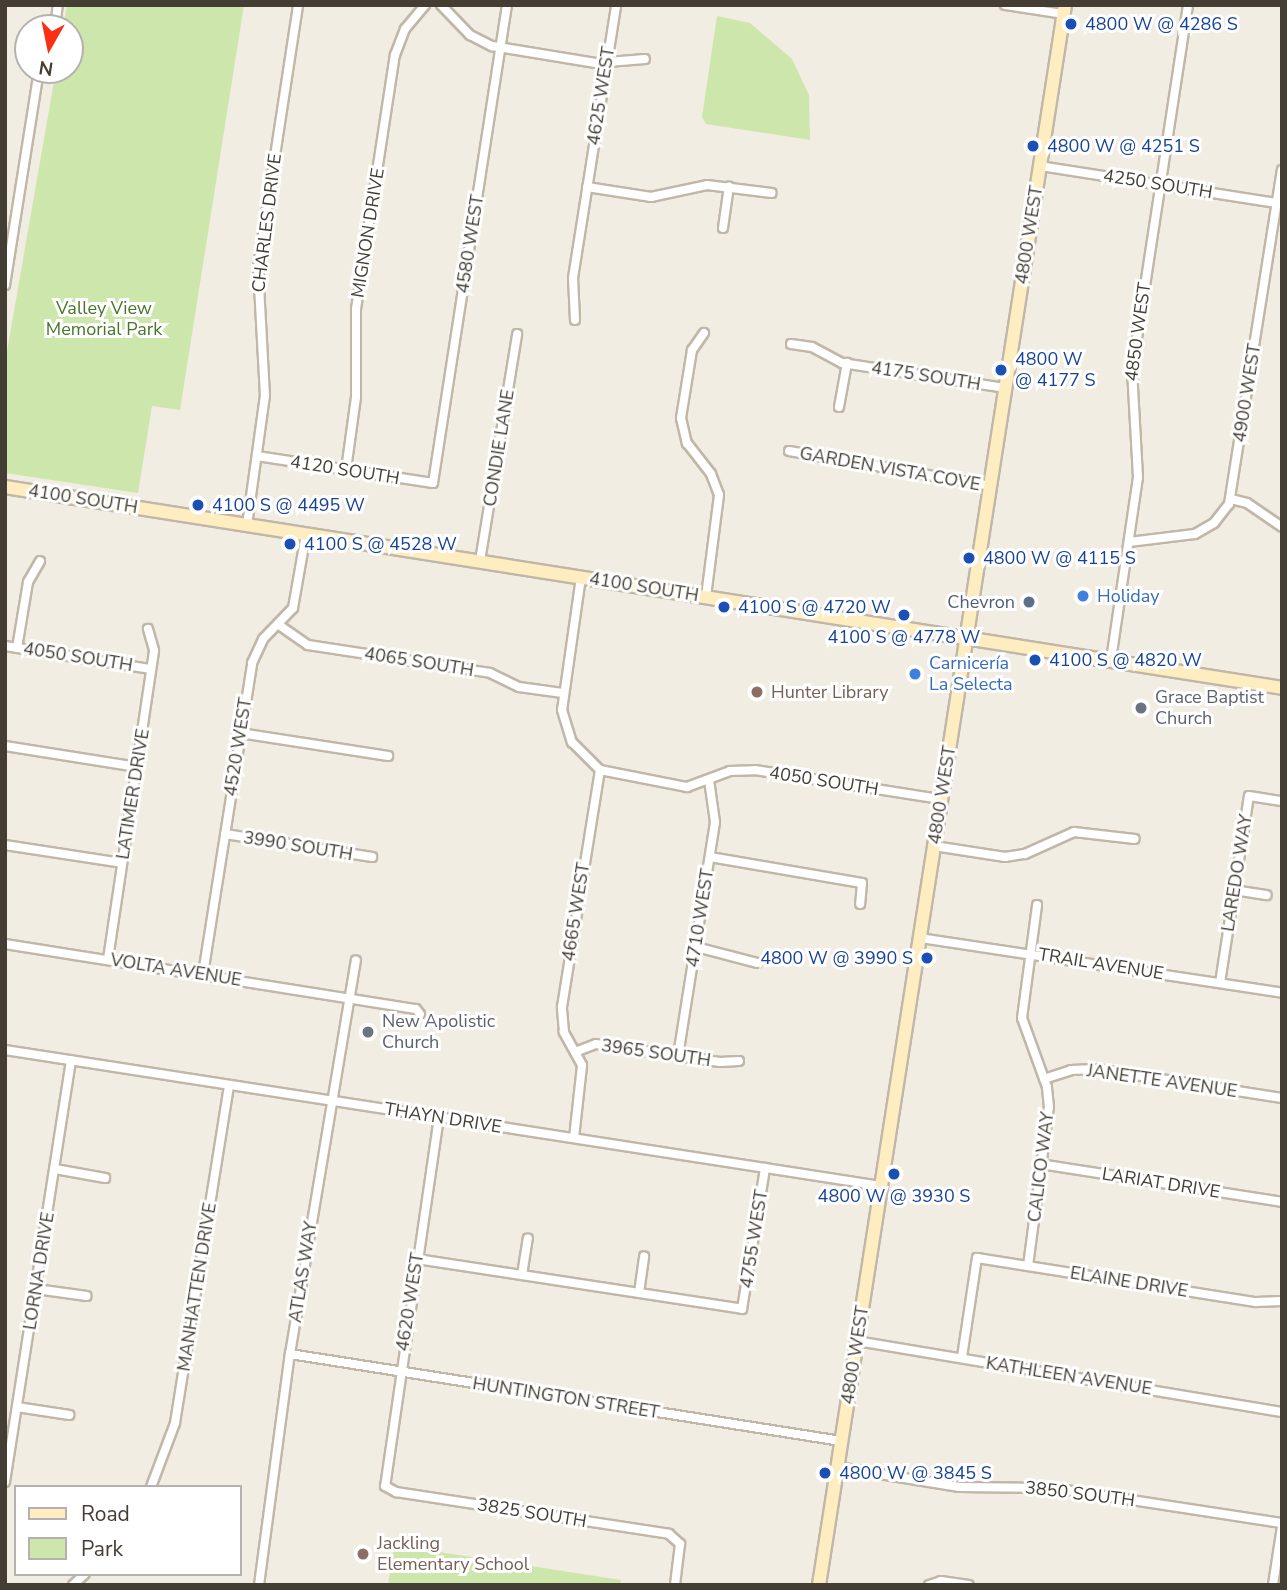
<!DOCTYPE html>
<html>
<head>
<meta charset="utf-8">
<style>
  body { margin:0 }
  #map { position:relative; width:1287px; height:1590px; overflow:hidden; background:#f1ede3; font-family:"Nunito Sans",sans-serif }
  div>[style] { position:absolute }
  .green>* { inset:0; background:#cde6ac }
  .roads { filter:drop-shadow(2px 0 #c0b7a9) drop-shadow(-2px 0 #c0b7a9) drop-shadow(0 2px #c0b7a9) drop-shadow(0 -2px #c0b7a9) }
  .street>* { height:8px; margin:-4px; padding:0 4px; transform-origin:4px; border-radius:4px; background:#fff }
  .secondary>* { height:12px; margin:-6px; padding:0 6px; transform-origin:6px; border-radius:6px; background:#feedc1 }
  .dots>* { width:19px; height:19px; translate:-50% -50%; box-sizing:border-box; border:4px solid #fff; border-radius:50% }
  span { translate:-50% -50%; white-space:nowrap; text-align:center; line-height:1.15; -webkit-text-stroke:6px #fff; paint-order:stroke }
  .transit-label { font-size:18px; color:#164399 }
  .left { translate:0 -50%; text-align:left }
  .right { translate:-100% -50%; text-align:right }
  .street-label { font-size:18px; color:#433d34 }
  .park-label { font-size:18px; color:#477428 }
  .shop-label { font-size:18px; color:#366cbe }
  .service-label { font-size:18px; color:#4e5e75 }
  .education-label { font-size:18px; color:#785e54 }
  .worship-label { font-size:18px; color:#5b616d }
  .frame { position:absolute; inset:0; border:7px solid #433d34; pointer-events:none }
  .legend { position:absolute; left:14px; top:1485px; width:228px; height:91px; box-sizing:border-box; background:#fff; border:2px solid #b4b1ae; margin:0; padding:9px 12px; list-style:none; font-size:21px; color:#433d34 }
  .legend li { display:flex; align-items:center; gap:14px; height:35px }
  .legend b { width:35px; border:2px solid #b4b1ae }
  .north { position:absolute; left:14px; top:14px; width:70px; height:70px; box-sizing:border-box; background:#fff; border:2px solid #b4b1ae; border-radius:50%; rotate:189deg; font-size:19px; font-weight:700; line-height:28px; text-align:center; color:#433d34 }
  .north::after { content:''; display:block; margin:auto; width:24px; height:32px; background:#f83014; clip-path:polygon(50% 0,100% 100%,50% 72%,0 100%) }
</style>
</head>
<body>
<div id="map">
  <div class="green">
    <i style="clip-path:polygon(67px 5px,244px 5px,180px 410px,152px 406px,138px 493px,5px 473px,5px 363px,56px 70px,70px 70px,70px 28px,63px 28px)"></i>
    <i style="clip-path:polygon(717px 16px,750px 23px,792px 59px,809px 95px,810px 140px,706px 124px,702px 117px)"></i>
    <i style="clip-path:polygon(394px 1545px,621px 1580px,620px 1585px,388px 1585px)"></i>
  </div>
  <div class="roads">
    <div class="street">
      <i style="left:441px;top:5px;width:42px;rotate:46deg"></i>
      <i style="left:470px;top:35px;width:25px;rotate:27deg"></i>
      <i style="left:492px;top:46px;width:105px;rotate:9.3deg"></i>
      <i style="left:596px;top:63px;width:49px;rotate:-4.7deg"></i>
      <i style="left:1005px;top:5px;width:59px;rotate:8.8deg"></i>
      <i style="left:55px;top:28px;width:23px;rotate:-83deg"></i>
      <i style="left:1040px;top:166px;width:240px;rotate:8.9deg"></i>
      <i style="left:587px;top:187px;width:65px;rotate:8.9deg"></i>
      <i style="left:651px;top:197px;width:57px;rotate:-12.1deg"></i>
      <i style="left:707px;top:185px;width:65px;rotate:7deg"></i>
      <i style="left:723px;top:228px;width:42px;rotate:-81.9deg"></i>
      <i style="left:5px;top:285px;width:218px;rotate:-81deg"></i>
      <i style="left:575px;top:320px;width:42px;rotate:-92.7deg"></i>
      <i style="left:573px;top:278px;width:276px;rotate:-81deg"></i>
      <i style="left:704px;top:333px;width:21px;rotate:125deg"></i>
      <i style="left:692px;top:350px;width:69px;rotate:99.2deg"></i>
      <i style="left:681px;top:418px;width:26px;rotate:77deg"></i>
      <i style="left:687px;top:443px;width:39px;rotate:52deg"></i>
      <i style="left:711px;top:474px;width:22px;rotate:69deg"></i>
      <i style="left:719px;top:495px;width:102px;rotate:97.3deg"></i>
      <i style="left:791px;top:344px;width:21px;rotate:8deg"></i>
      <i style="left:812px;top:347px;width:34px;rotate:28deg"></i>
      <i style="left:842px;top:363px;width:166px;rotate:8.7deg"></i>
      <i style="left:839px;top:407px;width:45px;rotate:-79.7deg"></i>
      <i style="left:789px;top:451px;width:205px;rotate:9.8deg"></i>
      <i style="left:257px;top:456px;width:178px;rotate:8.7deg"></i>
      <i style="left:433px;top:483px;width:484px;rotate:-81.2deg"></i>
      <i style="left:346px;top:470px;width:74px;rotate:-82.2deg"></i>
      <i style="left:356px;top:397px;width:88px;rotate:-90deg"></i>
      <i style="left:356px;top:309px;width:257px;rotate:-81.3deg"></i>
      <i style="left:395px;top:55px;width:28px;rotate:-69deg"></i>
      <i style="left:405px;top:29px;width:31px;rotate:-50deg"></i>
      <i style="left:1231px;top:499px;width:16px;rotate:14deg"></i>
      <i style="left:1247px;top:503px;width:42px;rotate:34.4deg"></i>
      <i style="left:247px;top:525px;width:130px;rotate:-82.1deg"></i>
      <i style="left:265px;top:396px;width:129px;rotate:-93.1deg"></i>
      <i style="left:258px;top:267px;width:265px;rotate:-81.3deg"></i>
      <i style="left:1129px;top:542px;width:66px;rotate:-6.9deg"></i>
      <i style="left:1195px;top:534px;width:22px;rotate:-30deg"></i>
      <i style="left:1214px;top:523px;width:24px;rotate:-52deg"></i>
      <i style="left:1229px;top:504px;width:338px;rotate:-81deg"></i>
      <i style="left:480px;top:561px;width:230px;rotate:-80.7deg"></i>
      <i style="left:581px;top:577px;width:134px;rotate:98.1deg"></i>
      <i style="left:562px;top:710px;width:34px;rotate:73deg"></i>
      <i style="left:572px;top:742px;width:40px;rotate:45deg"></i>
      <i style="left:600px;top:770px;width:89px;rotate:11.1deg"></i>
      <i style="left:687px;top:787px;width:46px;rotate:-20.4deg"></i>
      <i style="left:730px;top:771px;width:25px;rotate:-2deg"></i>
      <i style="left:755px;top:770px;width:188px;rotate:8.9deg"></i>
      <i style="left:279px;top:625px;width:35px;rotate:35deg"></i>
      <i style="left:308px;top:645px;width:184px;rotate:8.7deg"></i>
      <i style="left:490px;top:673px;width:32px;rotate:26deg"></i>
      <i style="left:519px;top:687px;width:44px;rotate:7.8deg"></i>
      <i style="left:5px;top:646px;width:148px;rotate:9deg"></i>
      <i style="left:17px;top:648px;width:67px;rotate:-80.5deg"></i>
      <i style="left:28px;top:582px;width:24px;rotate:-60deg"></i>
      <i style="left:1111px;top:660px;width:185px;rotate:-81.6deg"></i>
      <i style="left:1138px;top:477px;width:106px;rotate:-93.2deg"></i>
      <i style="left:1132px;top:371px;width:370px;rotate:-81.3deg"></i>
      <i style="left:240px;top:733px;width:150px;rotate:8.8deg"></i>
      <i style="left:5px;top:746px;width:134px;rotate:9deg"></i>
      <i style="left:225px;top:834px;width:149px;rotate:8.9deg"></i>
      <i style="left:5px;top:845px;width:118px;rotate:8.7deg"></i>
      <i style="left:934px;top:846px;width:72px;rotate:8.8deg"></i>
      <i style="left:1005px;top:857px;width:20px;rotate:-9deg"></i>
      <i style="left:1025px;top:854px;width:54px;rotate:-24.2deg"></i>
      <i style="left:1074px;top:832px;width:61px;rotate:6.5deg"></i>
      <i style="left:710px;top:857px;width:154px;rotate:9.7deg"></i>
      <i style="left:862px;top:883px;width:21px;rotate:95deg"></i>
      <i style="left:1234px;top:890px;width:33px;rotate:9deg"></i>
      <i style="left:920px;top:938px;width:366px;rotate:8.6deg"></i>
      <i style="left:5px;top:944px;width:416px;rotate:9deg"></i>
      <i style="left:416px;top:1009px;width:6px;rotate:51deg"></i>
      <i style="left:696px;top:947px;width:63px;rotate:14.7deg"></i>
      <i style="left:108px;top:959px;width:312px;rotate:-81.5deg"></i>
      <i style="left:154px;top:650px;width:22px;rotate:-106deg"></i>
      <i style="left:203px;top:974px;width:315px;rotate:-81deg"></i>
      <i style="left:252px;top:663px;width:26px;rotate:-65deg"></i>
      <i style="left:263px;top:639px;width:43px;rotate:-45.9deg"></i>
      <i style="left:293px;top:608px;width:75px;rotate:-80deg"></i>
      <i style="left:1220px;top:983px;width:189px;rotate:-81.2deg"></i>
      <i style="left:1249px;top:796px;width:33px;rotate:9deg"></i>
      <i style="left:5px;top:1050px;width:886px;rotate:8.82deg"></i>
      <i style="left:575px;top:1052px;width:22px;rotate:-21deg"></i>
      <i style="left:596px;top:1044px;width:125px;rotate:8.3deg"></i>
      <i style="left:720px;top:1062px;width:19px;rotate:-3deg"></i>
      <i style="left:678px;top:1056px;width:237px;rotate:-81deg"></i>
      <i style="left:715px;top:822px;width:42px;rotate:-98.1deg"></i>
      <i style="left:1044px;top:1079px;width:28px;rotate:-18deg"></i>
      <i style="left:1071px;top:1070px;width:26px;rotate:-2deg"></i>
      <i style="left:1097px;top:1069px;width:187px;rotate:8.9deg"></i>
      <i style="left:439px;top:1117px;width:373px;rotate:98.3deg"></i>
      <i style="left:385px;top:1486px;width:13px;rotate:29deg"></i>
      <i style="left:396px;top:1492px;width:276px;rotate:8.7deg"></i>
      <i style="left:669px;top:1534px;width:15px;rotate:42deg"></i>
      <i style="left:680px;top:1544px;width:41px;rotate:97deg"></i>
      <i style="left:574px;top:1138px;width:73px;rotate:-83.7deg"></i>
      <i style="left:582px;top:1065px;width:38px;rotate:-119deg"></i>
      <i style="left:564px;top:1032px;width:25px;rotate:-95deg"></i>
      <i style="left:562px;top:1007px;width:240px;rotate:-80.9deg"></i>
      <i style="left:1040px;top:1164px;width:245px;rotate:8.9deg"></i>
      <i style="left:55px;top:1169px;width:51px;rotate:10.2deg"></i>
      <i style="left:417px;top:1259px;width:329px;rotate:8.7deg"></i>
      <i style="left:742px;top:1309px;width:143px;rotate:-80.7deg"></i>
      <i style="left:1028px;top:1266px;width:160px;rotate:-82.5deg"></i>
      <i style="left:1049px;top:1107px;width:20px;rotate:-96deg"></i>
      <i style="left:1047px;top:1087px;width:73px;rotate:-109.9deg"></i>
      <i style="left:1022px;top:1018px;width:114px;rotate:-82.4deg"></i>
      <i style="left:522px;top:1275px;width:37px;rotate:-81deg"></i>
      <i style="left:36px;top:1289px;width:51px;rotate:7.8deg"></i>
      <i style="left:639px;top:1293px;width:37px;rotate:-82deg"></i>
      <i style="left:857px;top:1341px;width:431px;rotate:9.5deg"></i>
      <i style="left:290px;top:1354px;width:558px;rotate:8.97deg"></i>
      <i style="left:962px;top:1357px;width:100px;rotate:-81.4deg"></i>
      <i style="left:977px;top:1258px;width:282px;rotate:9deg"></i>
      <i style="left:1256px;top:1302px;width:26px;rotate:-2deg"></i>
      <i style="left:17px;top:1407px;width:53px;rotate:8.7deg"></i>
      <i style="left:837px;top:1467px;width:124px;rotate:9.3deg"></i>
      <i style="left:959px;top:1487px;width:94px;rotate:0.6deg"></i>
      <i style="left:1053px;top:1488px;width:232px;rotate:8.7deg"></i>
      <i style="left:5px;top:1482px;width:427px;rotate:-81.1deg"></i>
      <i style="left:151px;top:1487px;width:68px;rotate:-69.4deg"></i>
      <i style="left:175px;top:1423px;width:342px;rotate:-80.9deg"></i>
      <i style="left:73px;top:1585px;width:16px;rotate:-43deg"></i>
      <i style="left:259px;top:1585px;width:233px;rotate:-82.4deg"></i>
      <i style="left:290px;top:1354px;width:399px;rotate:-80.5deg"></i>
      <i style="left:929px;top:1585px;width:13px;rotate:-18deg"></i>
      <i style="left:941px;top:1581px;width:28px;rotate:8deg"></i>
      <i style="left:1273px;top:1585px;width:60px;rotate:-81.3deg"></i>
    </div>
    <div class="secondary">
      <i style="left:5px;top:487px;width:1293px;rotate:8.94deg"></i>
      <i style="left:819px;top:1585px;width:1599px;rotate:-81.15deg"></i>
    </div>
  </div>
  <div class="dots">
    <i style="left:1071px;top:24px;background:#1a4fb4"></i>
    <i style="left:1033px;top:146px;background:#1a4fb4"></i>
    <i style="left:1001px;top:370px;background:#1a4fb4"></i>
    <i style="left:198px;top:505px;background:#1a4fb4"></i>
    <i style="left:290px;top:544px;background:#1a4fb4"></i>
    <i style="left:969px;top:558px;background:#1a4fb4"></i>
    <i style="left:1083px;top:596px;background:#3f7fe0"></i>
    <i style="left:1029px;top:602px;background:#5c6f8a"></i>
    <i style="left:724px;top:607px;background:#1a4fb4"></i>
    <i style="left:904px;top:615px;background:#1a4fb4"></i>
    <i style="left:1035px;top:660px;background:#1a4fb4"></i>
    <i style="left:915px;top:674px;background:#3f7fe0"></i>
    <i style="left:757px;top:692px;background:#8d6e63"></i>
    <i style="left:1141px;top:708px;background:#6b7280"></i>
    <i style="left:927px;top:958px;background:#1a4fb4"></i>
    <i style="left:368px;top:1032px;background:#6b7280"></i>
    <i style="left:894px;top:1174px;background:#1a4fb4"></i>
    <i style="left:825px;top:1473px;background:#1a4fb4"></i>
    <i style="left:363px;top:1554px;background:#8d6e63"></i>
  </div>
  <div class="transit-label">
    <span class="left" style="left:1085px;top:24px">4800 W @ 4286 S</span>
    <span class="left" style="left:1047px;top:146px">4800 W @ 4251 S</span>
    <span class="left" style="left:1015px;top:370px">4800 W<br>@ 4177 S</span>
    <span class="left" style="left:212px;top:505px">4100 S @ 4495 W</span>
    <span class="left" style="left:304px;top:544px">4100 S @ 4528 W</span>
    <span class="left" style="left:983px;top:558px">4800 W @ 4115 S</span>
    <span class="left" style="left:738px;top:607px">4100 S @ 4720 W</span>
    <span style="left:904px;top:637px">4100 S @ 4778 W</span>
    <span class="left" style="left:1049px;top:660px">4100 S @ 4820 W</span>
    <span class="right" style="left:913px;top:958px">4800 W @ 3990 S</span>
    <span style="left:894px;top:1196px">4800 W @ 3930 S</span>
    <span class="left" style="left:839px;top:1473px">4800 W @ 3845 S</span>
  </div>
  <div class="street-label">
    <span style="left:601px;top:96px;rotate:-81deg">4625 WEST</span>
    <span style="left:1158px;top:184px;rotate:9deg">4250 SOUTH</span>
    <span style="left:267px;top:223px;rotate:-83deg">CHARLES DRIVE</span>
    <span style="left:368px;top:233px;rotate:-81deg">MIGNON DRIVE</span>
    <span style="left:1029px;top:235px;rotate:-81deg">4800 WEST</span>
    <span style="left:470px;top:244px;rotate:-81deg">4580 WEST</span>
    <span style="left:1138px;top:332px;rotate:-82deg">4850 WEST</span>
    <span style="left:926px;top:376px;rotate:9deg">4175 SOUTH</span>
    <span style="left:1247px;top:393px;rotate:-81deg">4900 WEST</span>
    <span style="left:499px;top:448px;rotate:-81deg">CONDIE LANE</span>
    <span style="left:890px;top:469px;rotate:10deg">GARDEN VISTA COVE</span>
    <span style="left:345px;top:470px;rotate:9deg">4120 SOUTH</span>
    <span style="left:83px;top:499px;rotate:9deg">4100 SOUTH</span>
    <span style="left:644px;top:587px;rotate:9deg">4100 SOUTH</span>
    <span style="left:78px;top:657px;rotate:9deg">4050 SOUTH</span>
    <span style="left:419px;top:662px;rotate:9deg">4065 SOUTH</span>
    <span style="left:238px;top:747px;rotate:-81deg">4520 WEST</span>
    <span style="left:824px;top:781px;rotate:9deg">4050 SOUTH</span>
    <span style="left:133px;top:794px;rotate:-81deg">LATIMER DRIVE</span>
    <span style="left:942px;top:795px;rotate:-81deg">4800 WEST</span>
    <span style="left:298px;top:846px;rotate:9deg">3990 SOUTH</span>
    <span style="left:1237px;top:873px;rotate:-81deg">LAREDO WAY</span>
    <span style="left:576px;top:912px;rotate:-81deg">4665 WEST</span>
    <span style="left:700px;top:918px;rotate:-81deg">4710 WEST</span>
    <span style="left:1101px;top:964px;rotate:9deg">TRAIL AVENUE</span>
    <span style="left:176px;top:970px;rotate:9deg">VOLTA AVENUE</span>
    <span style="left:656px;top:1053px;rotate:8deg">3965 SOUTH</span>
    <span style="left:1162px;top:1081px;rotate:8deg">JANETTE AVENUE</span>
    <span style="left:443px;top:1118px;rotate:9deg">THAYN DRIVE</span>
    <span style="left:1041px;top:1167px;rotate:-83deg">CALICO WAY</span>
    <span style="left:1161px;top:1183px;rotate:9deg">LARIAT DRIVE</span>
    <span style="left:754px;top:1239px;rotate:-81deg">4755 WEST</span>
    <span style="left:39px;top:1271px;rotate:-81deg">LORNA DRIVE</span>
    <span style="left:303px;top:1272px;rotate:-81deg">ATLAS WAY</span>
    <span style="left:1129px;top:1282px;rotate:9deg">ELAINE DRIVE</span>
    <span style="left:197px;top:1287px;rotate:-81deg">MANHATTEN DRIVE</span>
    <span style="left:410px;top:1302px;rotate:-81deg">4620 WEST</span>
    <span style="left:855px;top:1355px;rotate:-81deg">4800 WEST</span>
    <span style="left:1069px;top:1376px;rotate:9deg">KATHLEEN AVENUE</span>
    <span style="left:566px;top:1398px;rotate:9deg">HUNTINGTON STREET</span>
    <span style="left:1080px;top:1494px;rotate:7deg">3850 SOUTH</span>
    <span style="left:532px;top:1513px;rotate:9deg">3825 SOUTH</span>
  </div>
  <div class="park-label">
    <span style="left:104px;top:319px">Valley View<br>Memorial Park</span>
  </div>
  <div class="shop-label">
    <span class="left" style="left:1097px;top:596px">Holiday</span>
    <span class="left" style="left:929px;top:674px">Carnicería<br>La Selecta</span>
  </div>
  <div class="service-label">
    <span class="right" style="left:1015px;top:602px">Chevron</span>
  </div>
  <div class="education-label">
    <span class="left" style="left:771px;top:692px">Hunter Library</span>
    <span class="left" style="left:377px;top:1554px">Jackling<br>Elementary School</span>
  </div>
  <div class="worship-label">
    <span class="left" style="left:1155px;top:708px">Grace Baptist<br>Church</span>
    <span class="left" style="left:382px;top:1032px">New Apolistic<br>Church</span>
  </div>
  <div class="frame"></div>
  <ul class="legend">
  <li><b style="height:9px;background:#feedc1"></b>Road</li>
  <li><b style="height:19px;background:#cde6ac"></b>Park</li>
  </ul>
  <div class="north">N</div>
</div>
</body>
</html>
